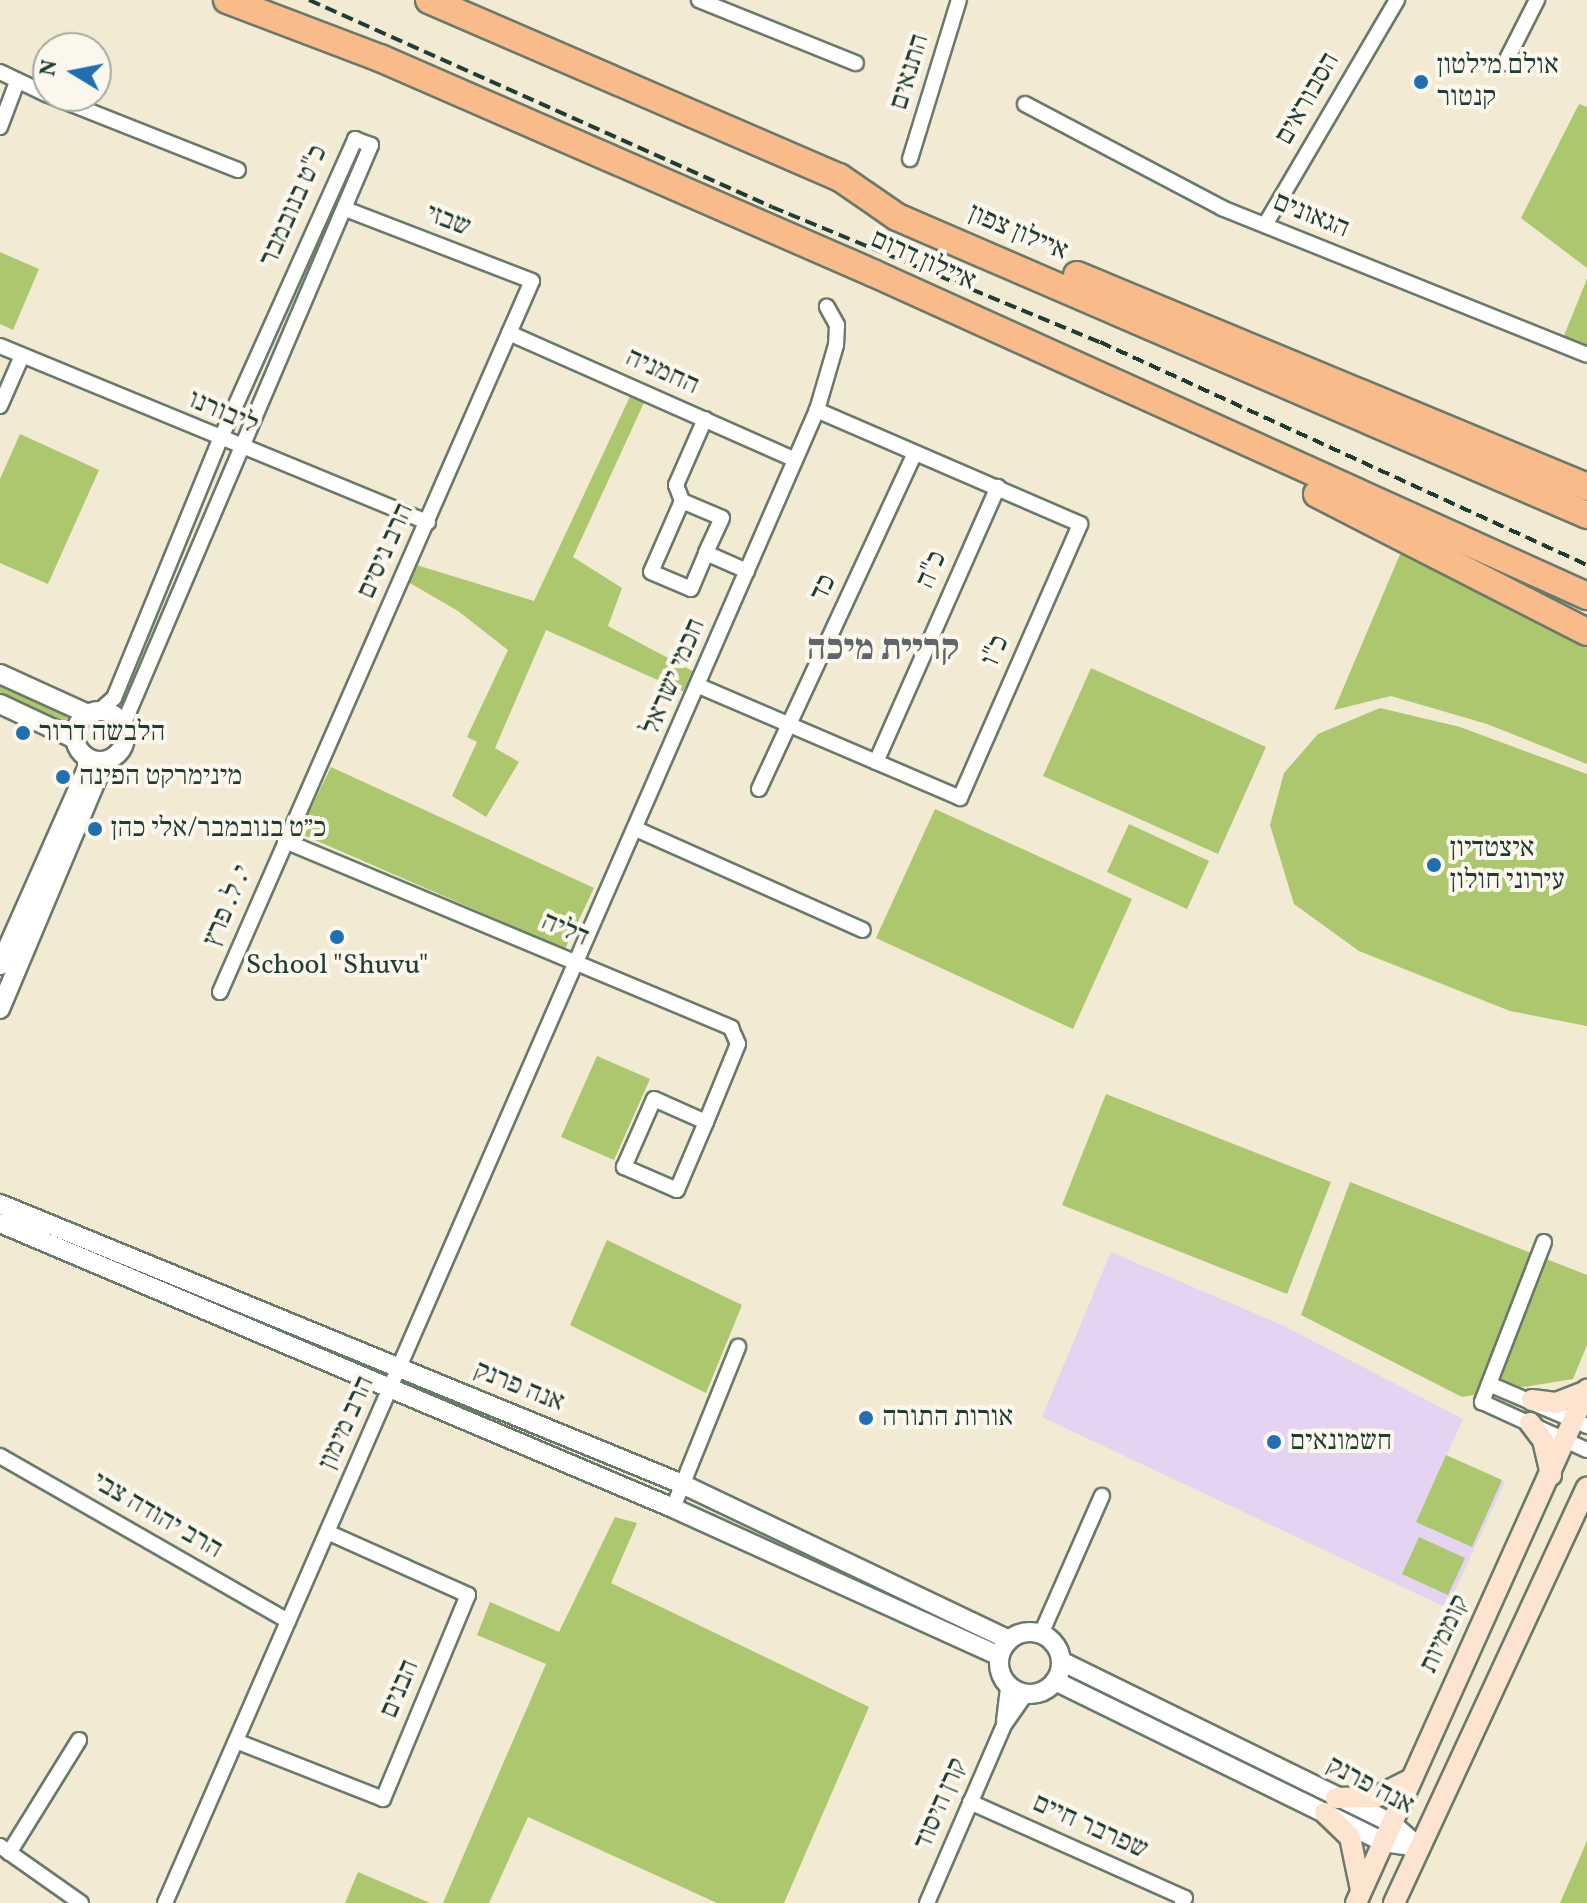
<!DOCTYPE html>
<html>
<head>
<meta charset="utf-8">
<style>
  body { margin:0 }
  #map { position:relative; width:1587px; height:1903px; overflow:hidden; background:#f2ead2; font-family:Vollkorn,"Frank Ruhl Libre",serif }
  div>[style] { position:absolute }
  .built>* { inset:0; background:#e4d3f1 }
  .green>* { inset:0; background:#acc76d }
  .roads { filter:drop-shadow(2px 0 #697a6b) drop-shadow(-2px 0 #697a6b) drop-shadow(0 2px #697a6b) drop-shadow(0 -2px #697a6b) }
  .minor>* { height:14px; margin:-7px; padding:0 7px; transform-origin:7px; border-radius:7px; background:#fff }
  .tertiary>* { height:18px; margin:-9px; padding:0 9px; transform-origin:9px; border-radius:9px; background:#fff }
  .tertiary>.ring { margin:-9px; padding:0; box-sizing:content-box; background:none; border:18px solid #fff; border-radius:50% }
  .secondary>* { height:20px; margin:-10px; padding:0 10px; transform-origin:10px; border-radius:10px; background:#fde4d1 }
  .motorway>* { height:26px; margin:-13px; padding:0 13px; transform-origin:13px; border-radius:13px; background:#fabb8b }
  .rail>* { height:4px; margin-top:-2px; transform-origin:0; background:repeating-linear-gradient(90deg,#1f3d34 0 12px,transparent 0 18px) }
  .dots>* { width:22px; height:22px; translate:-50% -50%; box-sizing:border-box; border:4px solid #fbf7ec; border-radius:50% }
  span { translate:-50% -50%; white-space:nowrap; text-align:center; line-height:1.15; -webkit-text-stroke:8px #fbf7ec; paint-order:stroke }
  .poi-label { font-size:28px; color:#1f3d34 }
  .left { translate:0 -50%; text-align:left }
  .street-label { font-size:28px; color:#1f3d34 }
  .district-label { font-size:36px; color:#60646b; font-weight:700 }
  .north { position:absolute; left:32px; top:32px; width:80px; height:80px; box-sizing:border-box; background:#fbf7ec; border:2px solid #a3ada2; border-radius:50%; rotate:280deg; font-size:22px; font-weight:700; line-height:32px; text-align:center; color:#1f3d34 }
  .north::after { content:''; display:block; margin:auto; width:28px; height:36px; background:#1f6fb2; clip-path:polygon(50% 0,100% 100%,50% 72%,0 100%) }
</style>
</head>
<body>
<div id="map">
  <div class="built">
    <i style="clip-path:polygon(1111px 1252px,1284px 1326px,1463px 1419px,1446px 1456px,1505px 1482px,1447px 1608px,1042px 1417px)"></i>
  </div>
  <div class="green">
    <i style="clip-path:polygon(1579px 104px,1587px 107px,1587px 268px,1521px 218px)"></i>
    <i style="clip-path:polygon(0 252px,39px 269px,13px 330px,0 324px)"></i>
    <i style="clip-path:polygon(1587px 279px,1587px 346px,1563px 338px)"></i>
    <i style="clip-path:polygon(634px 388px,648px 394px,573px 557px,622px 588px,608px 626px,698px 674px,689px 694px,546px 630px,495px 748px,519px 762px,486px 817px,452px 796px,477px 742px,467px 737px,508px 650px,458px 611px,403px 579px,410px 563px,534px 601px)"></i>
    <i style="clip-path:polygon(20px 434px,99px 470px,48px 584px,0 563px,0 479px)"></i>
    <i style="clip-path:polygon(1401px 552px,1587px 646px,1587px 764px,1487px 724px,1391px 696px,1334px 710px)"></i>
    <i style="clip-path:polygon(1091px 668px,1266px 747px,1218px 854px,1043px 776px)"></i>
    <i style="clip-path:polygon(0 674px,72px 708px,62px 729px,0 704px)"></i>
    <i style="clip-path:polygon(1380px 708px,1460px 727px,1587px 774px,1587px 1026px,1510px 1011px,1359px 951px,1294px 904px,1270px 825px,1284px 773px,1318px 734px)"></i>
    <i style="clip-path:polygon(331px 767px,594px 888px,565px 949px,299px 833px)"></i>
    <i style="clip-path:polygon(935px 809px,1132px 899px,1073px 1029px,876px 938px)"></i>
    <i style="clip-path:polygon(1129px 824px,1209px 861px,1187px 909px,1107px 872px)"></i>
    <i style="clip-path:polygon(597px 1056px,650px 1079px,614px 1160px,561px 1137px)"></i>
    <i style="clip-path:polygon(1106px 1094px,1331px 1182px,1287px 1294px,1062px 1205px)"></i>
    <i style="clip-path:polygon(1350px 1182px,1587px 1275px,1587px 1345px,1573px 1379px,1462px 1397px,1301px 1315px)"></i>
    <i style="clip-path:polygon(607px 1240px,742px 1305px,706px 1393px,570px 1325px)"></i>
    <i style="clip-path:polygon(1446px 1455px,1502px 1480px,1472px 1547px,1416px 1522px)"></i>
    <i style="clip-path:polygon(615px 1517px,637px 1523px,611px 1583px,869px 1707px,784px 1903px,717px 1903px,528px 1817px,489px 1903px,443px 1903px,546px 1664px,477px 1635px,490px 1602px,559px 1632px)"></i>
    <i style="clip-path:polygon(1419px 1537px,1465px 1558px,1448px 1595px,1402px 1574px)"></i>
    <i style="clip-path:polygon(1587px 1841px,1587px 1903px,1560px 1903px)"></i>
    <i style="clip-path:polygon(358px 1872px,430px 1903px,345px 1903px)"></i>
  </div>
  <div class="roads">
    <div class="minor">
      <i style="left:699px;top:0;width:169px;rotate:21.9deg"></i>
      <i style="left:1505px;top:63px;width:71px;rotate:-63.1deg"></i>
      <i style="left:0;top:72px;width:53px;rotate:25.6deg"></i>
      <i style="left:51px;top:96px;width:201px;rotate:21.6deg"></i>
      <i style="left:1025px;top:104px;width:223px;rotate:27.8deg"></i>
      <i style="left:1222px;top:208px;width:393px;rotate:21.9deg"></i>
      <i style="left:0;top:127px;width:48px;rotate:-69.3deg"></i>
      <i style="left:910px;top:159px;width:166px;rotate:-72.9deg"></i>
      <i style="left:1265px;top:225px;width:261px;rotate:-59.6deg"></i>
      <i style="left:509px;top:333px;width:312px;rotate:23.9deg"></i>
      <i style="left:0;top:346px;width:463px;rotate:22.4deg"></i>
      <i style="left:0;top:406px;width:55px;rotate:-66.3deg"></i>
      <i style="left:705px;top:419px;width:72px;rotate:113.7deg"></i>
      <i style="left:676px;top:485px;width:17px;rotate:69deg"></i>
      <i style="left:682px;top:501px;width:77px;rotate:113.6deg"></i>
      <i style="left:651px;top:572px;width:43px;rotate:23deg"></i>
      <i style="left:691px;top:589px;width:39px;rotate:-67deg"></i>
      <i style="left:706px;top:553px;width:45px;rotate:23.7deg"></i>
      <i style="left:682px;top:501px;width:43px;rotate:23deg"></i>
      <i style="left:722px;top:518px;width:38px;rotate:115deg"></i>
      <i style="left:699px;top:686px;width:284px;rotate:23.2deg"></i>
      <i style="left:960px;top:798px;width:299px;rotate:-66.3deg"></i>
      <i style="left:1080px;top:524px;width:287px;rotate:-156.6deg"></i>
      <i style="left:99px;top:711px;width:20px;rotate:-41deg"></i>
      <i style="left:114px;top:698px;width:279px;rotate:-67.7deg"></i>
      <i style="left:220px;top:440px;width:330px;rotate:-65.8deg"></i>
      <i style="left:355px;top:139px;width:17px;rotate:21deg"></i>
      <i style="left:371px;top:145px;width:631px;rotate:113.15deg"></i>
      <i style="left:876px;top:762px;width:301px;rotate:-66.1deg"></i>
      <i style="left:759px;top:789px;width:370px;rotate:-65.1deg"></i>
      <i style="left:636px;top:829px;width:248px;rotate:24deg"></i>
      <i style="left:285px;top:841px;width:484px;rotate:22.7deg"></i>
      <i style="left:731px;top:1028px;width:17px;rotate:66deg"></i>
      <i style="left:738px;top:1044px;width:84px;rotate:112.3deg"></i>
      <i style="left:706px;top:1122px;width:74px;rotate:113.1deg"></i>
      <i style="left:677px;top:1190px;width:58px;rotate:-156.5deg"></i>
      <i style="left:624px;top:1167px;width:74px;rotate:-66.2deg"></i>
      <i style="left:654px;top:1099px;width:57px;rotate:23.9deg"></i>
      <i style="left:220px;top:992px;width:776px;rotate:-66.31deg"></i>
      <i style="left:532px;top:281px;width:200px;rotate:-158.9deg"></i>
      <i style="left:1544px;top:1242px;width:172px;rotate:111.2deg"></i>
      <i style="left:1482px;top:1402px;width:115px;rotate:24.6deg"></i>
      <i style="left:1489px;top:1384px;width:107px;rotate:23.2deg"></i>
      <i style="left:0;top:1456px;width:332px;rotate:29.8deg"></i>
      <i style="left:673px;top:1508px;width:174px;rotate:-68deg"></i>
      <i style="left:1041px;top:1634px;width:151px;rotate:-66.2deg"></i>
      <i style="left:1004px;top:1721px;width:35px;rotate:-83deg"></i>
      <i style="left:236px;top:1741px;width:158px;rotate:21.5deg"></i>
      <i style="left:383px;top:1799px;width:221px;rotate:-67.4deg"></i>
      <i style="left:468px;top:1595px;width:154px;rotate:-155.9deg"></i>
      <i style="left:970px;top:1802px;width:235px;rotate:24.1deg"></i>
      <i style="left:1185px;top:1898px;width:6px;rotate:121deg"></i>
      <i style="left:0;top:1846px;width:99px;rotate:35.1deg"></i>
      <i style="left:9px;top:1853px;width:133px;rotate:-58.2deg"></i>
      <i style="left:165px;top:1903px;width:1629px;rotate:-66.41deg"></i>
      <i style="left:817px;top:410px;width:68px;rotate:-73.7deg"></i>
      <i style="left:836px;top:345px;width:20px;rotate:-87deg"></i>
      <i style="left:837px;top:325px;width:21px;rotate:-119deg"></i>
      <i style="left:927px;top:1903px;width:194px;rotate:-66.6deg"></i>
      <i style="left:1004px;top:1725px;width:38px;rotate:-55deg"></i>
    </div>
    <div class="tertiary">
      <i style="left:0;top:674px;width:97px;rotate:24.4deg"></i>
      <i style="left:0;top:704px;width:83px;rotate:25deg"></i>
      <i class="ring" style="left:75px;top:711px;width:32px;height:32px"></i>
      <i style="left:0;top:965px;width:214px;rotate:-66.1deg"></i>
      <i style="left:87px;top:769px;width:11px;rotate:-90deg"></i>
      <i style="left:0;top:1009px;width:268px;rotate:-67.2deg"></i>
      <i style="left:0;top:1204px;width:737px;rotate:22.32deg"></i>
      <i style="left:682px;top:1484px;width:362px;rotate:25.5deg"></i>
      <i style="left:0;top:1223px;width:731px;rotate:22.95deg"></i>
      <i style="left:673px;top:1508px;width:358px;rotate:24.4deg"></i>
      <i class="ring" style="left:999px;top:1632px;width:44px;height:44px"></i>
      <i style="left:1061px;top:1661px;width:366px;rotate:26.1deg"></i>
      <i style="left:1390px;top:1822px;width:38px;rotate:41deg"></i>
      <i style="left:1055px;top:1681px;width:365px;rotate:26.1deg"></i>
      <i style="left:1383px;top:1842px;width:36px;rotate:8deg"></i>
    </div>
    <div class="secondary">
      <i style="left:1532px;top:1400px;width:24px;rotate:7deg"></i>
      <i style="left:1556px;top:1403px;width:33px;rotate:-21deg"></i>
      <i style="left:1530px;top:1423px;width:21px;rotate:53deg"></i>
      <i style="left:1543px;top:1440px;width:36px;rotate:77deg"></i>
      <i style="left:1336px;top:1798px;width:40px;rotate:-1.4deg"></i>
      <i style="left:1376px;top:1797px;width:35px;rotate:-27deg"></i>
      <i style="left:1325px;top:1813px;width:35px;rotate:44deg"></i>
      <i style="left:1350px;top:1837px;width:54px;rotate:78.3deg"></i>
      <i style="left:1356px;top:1903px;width:563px;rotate:-65.76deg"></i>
      <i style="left:1394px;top:1903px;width:458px;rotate:-65.1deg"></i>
    </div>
    <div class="motorway">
      <i style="left:227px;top:0;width:164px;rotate:20.8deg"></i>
      <i style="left:380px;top:58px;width:538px;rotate:23.56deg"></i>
      <i style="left:873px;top:273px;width:784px;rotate:24.34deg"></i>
      <i style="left:429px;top:0;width:447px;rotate:23.4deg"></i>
      <i style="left:839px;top:177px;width:70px;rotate:34.6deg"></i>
      <i style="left:897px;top:217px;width:752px;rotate:23.36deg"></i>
      <i style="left:1077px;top:275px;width:552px;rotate:22.57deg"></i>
      <i style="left:1317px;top:494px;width:303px;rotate:27.1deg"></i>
    </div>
  </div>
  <div class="rail">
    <i style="left:309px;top:0;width:507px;rotate:24.09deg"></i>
    <i style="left:772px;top:207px;width:355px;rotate:22.4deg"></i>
    <i style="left:1100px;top:342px;width:536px;rotate:24.6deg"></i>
  </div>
  <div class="dots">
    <i style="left:1421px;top:82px;background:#1f6fb2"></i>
    <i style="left:23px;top:733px;background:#1f6fb2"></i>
    <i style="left:63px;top:777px;background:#1f6fb2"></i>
    <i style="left:95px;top:829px;background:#1f6fb2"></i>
    <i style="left:1434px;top:865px;background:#1f6fb2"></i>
    <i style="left:337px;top:937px;background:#1f6fb2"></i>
    <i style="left:866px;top:1418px;background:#1f6fb2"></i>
    <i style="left:1274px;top:1442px;background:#1f6fb2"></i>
  </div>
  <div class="poi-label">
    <span class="left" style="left:1437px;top:82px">אולם מילטון<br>קנטור</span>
    <span class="left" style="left:39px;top:733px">הלבשה דרור</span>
    <span class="left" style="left:79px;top:777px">מינימרקט הפינה</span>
    <span class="left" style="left:111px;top:829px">כ״ט בנובמבר/אלי כהן</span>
    <span class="left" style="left:1450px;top:865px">איצטדיון<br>עירוני חולון</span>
    <span style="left:337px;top:966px">School "Shuvu"</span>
    <span class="left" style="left:882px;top:1418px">אורות התורה</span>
    <span class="left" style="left:1290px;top:1442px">חשמונאים</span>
  </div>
  <div class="street-label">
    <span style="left:910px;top:72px;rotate:-73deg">התנאים</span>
    <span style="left:1308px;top:99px;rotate:-60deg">הסבוראים</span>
    <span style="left:294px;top:206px;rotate:-66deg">כ"ט בנובמבר</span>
    <span style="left:1311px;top:216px;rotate:22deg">הגאונים</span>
    <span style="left:448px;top:221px;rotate:21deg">שבזי</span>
    <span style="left:1018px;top:233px;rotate:23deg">איילון צפון</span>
    <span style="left:923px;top:261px;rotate:24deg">איילון דרום</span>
    <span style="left:662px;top:372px;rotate:24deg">החמניה</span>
    <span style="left:223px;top:413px;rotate:23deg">ליבורנו</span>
    <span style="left:386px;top:551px;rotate:-66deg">הרב ניסים</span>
    <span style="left:932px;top:570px;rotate:-66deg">כ"ה</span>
    <span style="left:824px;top:588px;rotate:-65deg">כד</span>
    <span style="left:996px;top:651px;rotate:-66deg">כ"ו</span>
    <span style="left:674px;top:677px;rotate:-67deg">חכמי ישראל</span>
    <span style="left:228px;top:906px;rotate:-67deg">י. ל. פרץ</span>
    <span style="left:565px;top:930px;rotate:23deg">דליה</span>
    <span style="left:519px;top:1387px;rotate:22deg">אנה פרנק</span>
    <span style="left:347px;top:1423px;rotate:-66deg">הרב מימון</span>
    <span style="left:157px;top:1516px;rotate:30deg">הרב יהודה צבי</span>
    <span style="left:1445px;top:1634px;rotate:-65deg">קוממיות</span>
    <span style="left:400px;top:1689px;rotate:-67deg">הבנים</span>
    <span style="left:1370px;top:1786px;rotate:28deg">אנה פרנק</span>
    <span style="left:941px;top:1804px;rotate:-67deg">קרן היסוד</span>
    <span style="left:1090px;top:1827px;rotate:24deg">שפרבר חיים</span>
  </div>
  <div class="district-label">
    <span style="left:883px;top:651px">קריית מיכה</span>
  </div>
  <div class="north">N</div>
</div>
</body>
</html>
